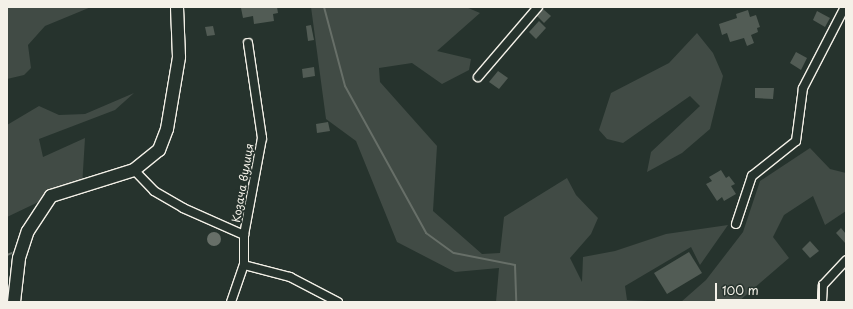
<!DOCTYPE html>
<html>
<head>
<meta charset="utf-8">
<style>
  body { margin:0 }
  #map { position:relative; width:853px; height:309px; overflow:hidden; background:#26332d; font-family:"Playpen Sans",sans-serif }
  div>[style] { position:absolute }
  .green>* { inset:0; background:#414b45 }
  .water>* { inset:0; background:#676f68 }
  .round { border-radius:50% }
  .stream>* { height:2px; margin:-1px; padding:0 1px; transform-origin:1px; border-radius:1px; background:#676f68 }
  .building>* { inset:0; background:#525c55 }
  .roads { filter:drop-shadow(1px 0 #f4f1e8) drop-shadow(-1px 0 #f4f1e8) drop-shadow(0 1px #f4f1e8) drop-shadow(0 -1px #f4f1e8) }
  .street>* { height:8px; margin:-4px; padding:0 4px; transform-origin:4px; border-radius:4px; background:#26332d }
  .secondary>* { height:12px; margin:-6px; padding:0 6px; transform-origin:6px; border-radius:6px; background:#26332d }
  span { translate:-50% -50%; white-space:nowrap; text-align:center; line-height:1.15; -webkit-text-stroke:4px #26332d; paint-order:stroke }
  .street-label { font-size:11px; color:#f4f1e8 }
  .frame { position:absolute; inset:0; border:8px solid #f4f1e8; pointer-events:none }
  .scale { position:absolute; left:715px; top:283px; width:105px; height:18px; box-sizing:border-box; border:2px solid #f4f1e8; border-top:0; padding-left:5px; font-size:12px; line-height:14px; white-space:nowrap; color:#f4f1e8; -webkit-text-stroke:3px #26332d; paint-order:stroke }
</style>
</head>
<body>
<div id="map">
  <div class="green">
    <i style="clip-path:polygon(7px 7px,91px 7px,45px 26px,28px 45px,31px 68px,24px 75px,7px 79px)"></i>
    <i style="clip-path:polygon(311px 7px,466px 7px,480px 13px,437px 51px,471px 59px,469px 70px,442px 84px,412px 63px,379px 68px,380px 82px,437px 146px,433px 211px,482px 254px,500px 253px,504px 217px,567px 178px,576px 195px,598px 218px,591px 234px,570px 258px,582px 282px,583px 257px,615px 251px,666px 234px,728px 225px,700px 265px,691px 247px,625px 286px,627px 300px,669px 302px,496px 302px,499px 268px,455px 272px,397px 242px,356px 141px,326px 119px)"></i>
    <i style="clip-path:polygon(697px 33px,713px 53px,723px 76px,710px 129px,682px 153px,647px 172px,651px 152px,700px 106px,690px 96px,623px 143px,607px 139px,599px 130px,611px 93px,669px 63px)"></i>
    <i style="clip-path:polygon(134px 93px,115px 110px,39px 139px,43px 157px,85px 138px,82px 187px,51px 196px,7px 217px,7px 125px,39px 106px,59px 115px,85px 114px)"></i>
    <i style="clip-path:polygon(810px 148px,830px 169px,846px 173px,846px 211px,825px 225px,813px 196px,784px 215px,773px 237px,789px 258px,738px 302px,681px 302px,706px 280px,743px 232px,760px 181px)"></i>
  </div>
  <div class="water">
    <i class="round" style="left:207px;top:232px;width:14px;height:14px"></i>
  </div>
  <div class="stream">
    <i style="left:324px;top:7px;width:82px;rotate:75.1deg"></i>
    <i style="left:345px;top:86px;width:168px;rotate:61.1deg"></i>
    <i style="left:426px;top:233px;width:34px;rotate:36deg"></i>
    <i style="left:454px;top:253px;width:62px;rotate:11.1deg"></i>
    <i style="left:515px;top:265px;width:37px;rotate:88deg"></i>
    <i style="left:7px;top:255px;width:5px;rotate:-22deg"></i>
  </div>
  <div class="building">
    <i style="clip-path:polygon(277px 7px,278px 13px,273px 14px,274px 21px,254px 24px,253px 16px,243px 18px,241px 8px)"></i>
    <i style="clip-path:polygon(543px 9px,551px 16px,544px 23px,537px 16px)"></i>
    <i style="clip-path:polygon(748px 10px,750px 17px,756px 15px,760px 27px,757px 28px,758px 32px,751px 35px,754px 43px,747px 46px,744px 38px,730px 42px,727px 33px,722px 35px,719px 24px,737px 18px,736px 14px)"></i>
    <i style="clip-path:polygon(817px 11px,830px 18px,825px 27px,813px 20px)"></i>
    <i style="clip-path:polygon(539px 21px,546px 28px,536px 39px,529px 32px)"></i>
    <i style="clip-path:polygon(311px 25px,314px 40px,308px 41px,306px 26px)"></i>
    <i style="clip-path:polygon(213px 26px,215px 35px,207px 36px,205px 27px)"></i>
    <i style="clip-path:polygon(796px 52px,807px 58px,801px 70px,790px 63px)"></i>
    <i style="clip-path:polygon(314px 67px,315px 76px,303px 78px,302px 69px)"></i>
    <i style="clip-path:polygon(498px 71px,508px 78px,499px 89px,489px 82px)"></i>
    <i style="clip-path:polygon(755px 88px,774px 88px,773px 99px,755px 98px)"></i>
    <i style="clip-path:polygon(328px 122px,330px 131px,317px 133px,316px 124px)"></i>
    <i style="clip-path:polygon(721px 170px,726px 178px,729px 176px,735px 184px,731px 186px,736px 194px,724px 201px,722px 197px,717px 201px,706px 184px,712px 181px,709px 177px)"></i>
    <i style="clip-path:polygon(841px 228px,846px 234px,846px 244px,836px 233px)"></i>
    <i style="clip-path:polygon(810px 241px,819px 251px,810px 258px,802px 249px)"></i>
    <i style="clip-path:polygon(689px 252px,702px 273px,667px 294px,654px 273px)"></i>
  </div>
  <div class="roads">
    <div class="street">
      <i style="left:478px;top:77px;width:92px;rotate:-49.4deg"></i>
      <i style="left:134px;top:170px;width:29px;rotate:46deg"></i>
      <i style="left:154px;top:191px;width:34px;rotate:30deg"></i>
      <i style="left:183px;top:208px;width:67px;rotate:23.9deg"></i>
      <i style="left:736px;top:224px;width:51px;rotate:-71.6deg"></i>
      <i style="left:752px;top:176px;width:56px;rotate:-38.5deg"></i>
      <i style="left:796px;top:141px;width:53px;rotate:-82.5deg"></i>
      <i style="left:803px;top:88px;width:91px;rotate:-62.6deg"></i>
      <i style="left:244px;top:265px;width:48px;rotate:14.6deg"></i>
      <i style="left:290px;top:277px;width:54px;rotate:27.5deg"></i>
      <i style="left:231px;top:302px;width:39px;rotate:-71deg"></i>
      <i style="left:244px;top:265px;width:30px;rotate:-90deg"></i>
      <i style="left:244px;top:235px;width:99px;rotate:-79.5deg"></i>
      <i style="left:262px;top:138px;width:96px;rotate:-98.4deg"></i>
      <i style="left:822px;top:302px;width:17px;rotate:-87deg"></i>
      <i style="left:823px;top:285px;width:34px;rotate:-47deg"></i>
    </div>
    <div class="secondary">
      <i style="left:14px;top:302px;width:44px;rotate:-83.5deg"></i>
      <i style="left:19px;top:258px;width:28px;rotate:-72deg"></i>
      <i style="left:28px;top:231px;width:42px;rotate:-56.7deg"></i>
      <i style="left:51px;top:196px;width:87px;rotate:-17.4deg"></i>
      <i style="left:134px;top:170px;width:32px;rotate:-39deg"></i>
      <i style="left:159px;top:150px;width:22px;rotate:-69deg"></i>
      <i style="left:167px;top:129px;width:73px;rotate:-80.5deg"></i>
      <i style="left:179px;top:57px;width:50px;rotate:-92.3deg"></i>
    </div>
  </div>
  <div class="street-label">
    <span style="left:243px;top:183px;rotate:-80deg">Козача вулиця</span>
  </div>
  <div class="frame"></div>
  <div class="scale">100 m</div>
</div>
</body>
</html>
